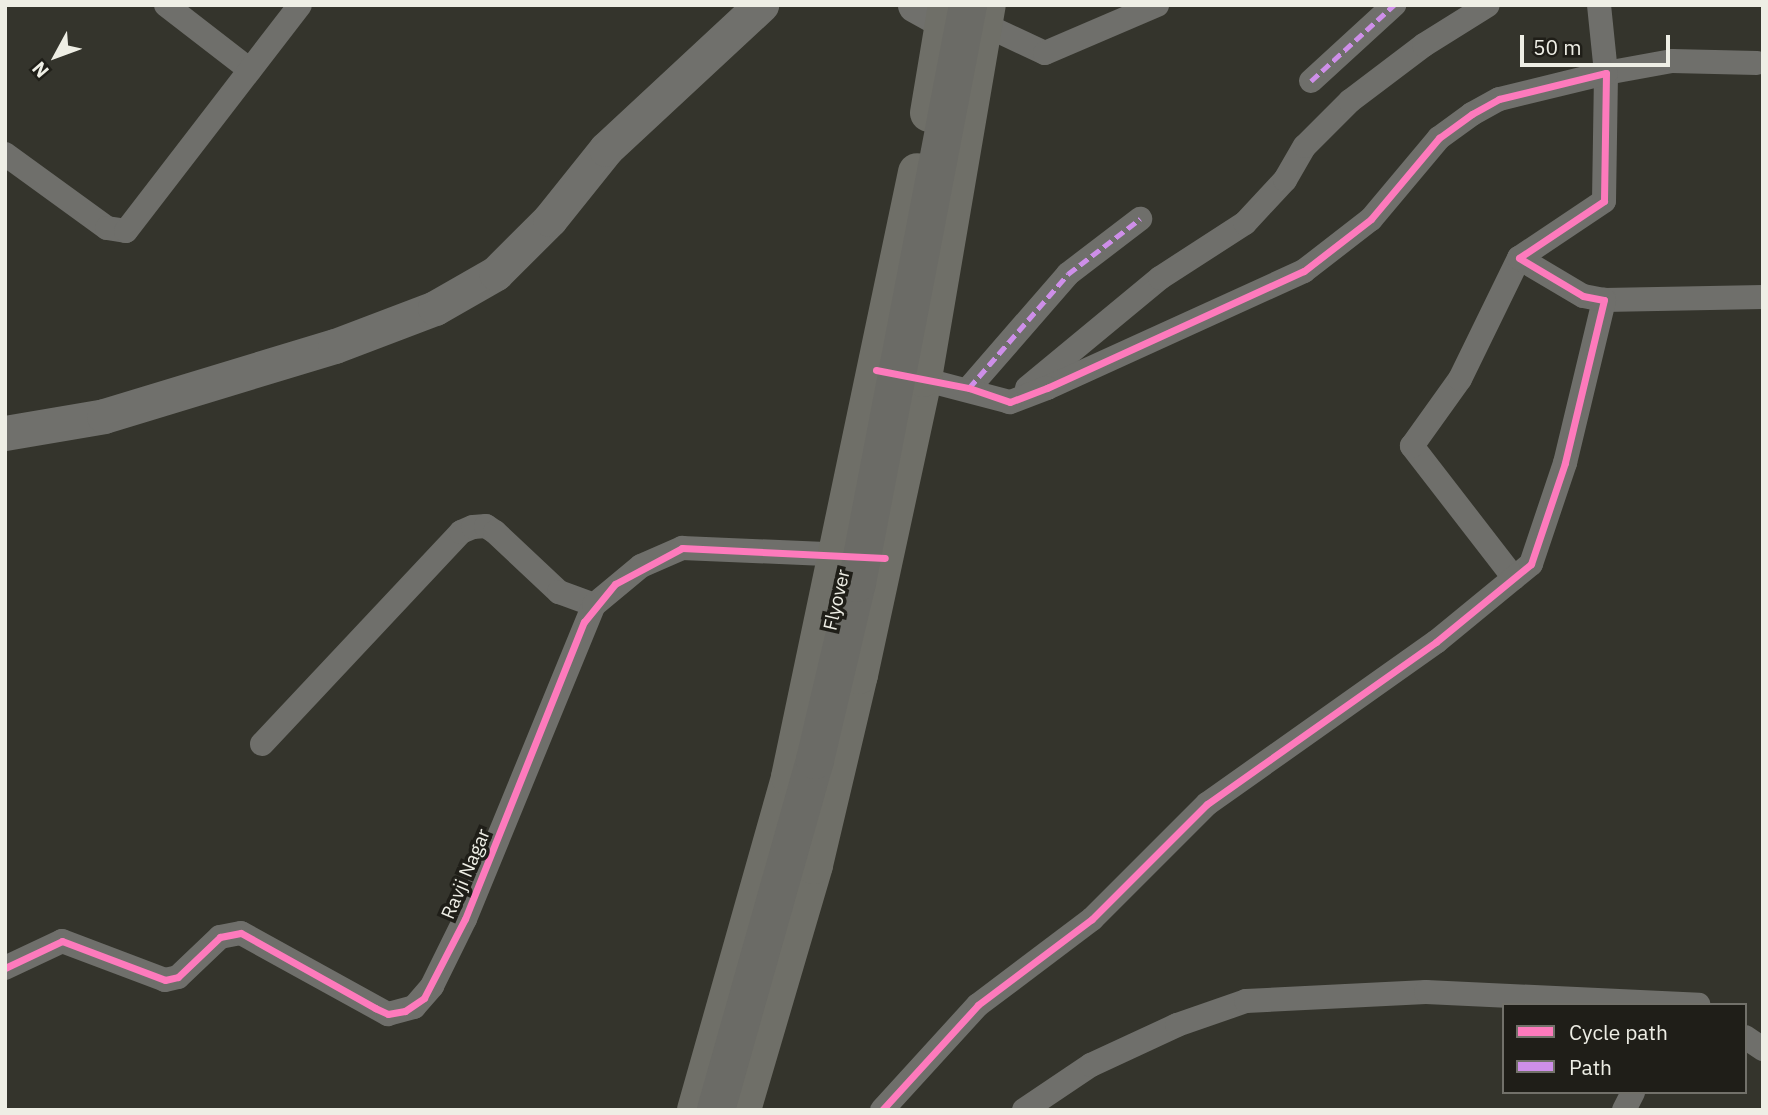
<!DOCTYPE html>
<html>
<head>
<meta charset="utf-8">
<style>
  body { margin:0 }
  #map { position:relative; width:1768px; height:1115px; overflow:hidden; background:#34342c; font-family:"IBM Plex Sans",sans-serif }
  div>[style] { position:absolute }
  .street>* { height:24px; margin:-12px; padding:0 12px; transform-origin:12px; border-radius:12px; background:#6f6f6b }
  .secondary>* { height:35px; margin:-17.5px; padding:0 17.5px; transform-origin:17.5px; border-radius:17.5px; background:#70706c }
  .primary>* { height:38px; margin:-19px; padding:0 19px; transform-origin:19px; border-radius:19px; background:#6f6f68 }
  .highway-bridge>* { height:38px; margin:-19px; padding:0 19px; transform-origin:19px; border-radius:19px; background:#6b6b66 }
  .quiet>* { height:5px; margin-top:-2.5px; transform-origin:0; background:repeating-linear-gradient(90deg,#ce8fe9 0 10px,transparent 0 15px) }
  .cycleway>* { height:7px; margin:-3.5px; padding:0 3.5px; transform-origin:3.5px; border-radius:3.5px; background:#fd7abc }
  span { translate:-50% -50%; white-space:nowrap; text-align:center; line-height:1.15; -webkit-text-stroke:7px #1f1e18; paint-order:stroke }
  .street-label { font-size:19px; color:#eeeee5 }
  .frame { position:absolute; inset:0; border:7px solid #eeeee5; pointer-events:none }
  .legend { position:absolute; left:1502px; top:1003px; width:245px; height:91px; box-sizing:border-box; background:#1f1e18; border:2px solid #72716a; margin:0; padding:9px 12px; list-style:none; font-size:21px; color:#eeeee5 }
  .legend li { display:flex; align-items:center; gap:14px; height:35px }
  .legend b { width:35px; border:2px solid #72716a }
  .north { position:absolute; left:21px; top:21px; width:70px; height:70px; -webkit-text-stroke:5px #1f1e18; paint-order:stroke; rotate:229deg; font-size:19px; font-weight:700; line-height:28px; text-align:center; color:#eeeee5 }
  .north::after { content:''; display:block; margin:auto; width:24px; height:32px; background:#eeeee5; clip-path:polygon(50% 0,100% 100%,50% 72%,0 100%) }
  .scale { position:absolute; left:1520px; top:35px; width:150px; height:32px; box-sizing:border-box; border:4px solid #eeeee5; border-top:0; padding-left:9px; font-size:21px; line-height:24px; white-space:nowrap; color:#eeeee5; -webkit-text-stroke:5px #1f1e18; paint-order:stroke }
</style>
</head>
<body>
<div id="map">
  <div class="street">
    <i style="left:166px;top:5px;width:106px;rotate:37.7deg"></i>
    <i style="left:1599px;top:5px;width:68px;rotate:84.1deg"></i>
    <i style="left:1606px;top:73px;width:67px;rotate:-10.3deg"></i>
    <i style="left:1672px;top:61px;width:85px;rotate:1.3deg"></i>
    <i style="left:983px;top:24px;width:68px;rotate:25.1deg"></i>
    <i style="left:1045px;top:53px;width:122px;rotate:-23.2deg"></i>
    <i style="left:1311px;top:81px;width:113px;rotate:-42.5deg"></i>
    <i style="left:5px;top:154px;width:126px;rotate:36deg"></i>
    <i style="left:107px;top:228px;width:19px;rotate:9deg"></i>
    <i style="left:126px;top:231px;width:285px;rotate:-52.4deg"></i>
    <i style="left:1604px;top:300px;width:159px;rotate:-1.1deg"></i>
    <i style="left:969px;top:388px;width:151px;rotate:-49deg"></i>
    <i style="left:1068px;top:274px;width:91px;rotate:-37.4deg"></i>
    <i style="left:1027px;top:388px;width:173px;rotate:-39.6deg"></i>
    <i style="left:1160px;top:278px;width:101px;rotate:-32.9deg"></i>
    <i style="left:1245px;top:223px;width:59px;rotate:-47.1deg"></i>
    <i style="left:1285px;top:180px;width:39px;rotate:-60deg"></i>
    <i style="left:1305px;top:146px;width:64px;rotate:-45deg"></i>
    <i style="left:1350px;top:101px;width:93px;rotate:-37.1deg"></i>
    <i style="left:1424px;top:45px;width:75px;rotate:-32deg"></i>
    <i style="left:1514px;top:578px;width:167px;rotate:-127.7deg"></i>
    <i style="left:1412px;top:446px;width:82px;rotate:-54.4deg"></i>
    <i style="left:1460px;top:379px;width:135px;rotate:-64deg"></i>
    <i style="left:262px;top:744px;width:291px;rotate:-46.8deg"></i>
    <i style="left:461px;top:532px;width:13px;rotate:-23deg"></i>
    <i style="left:473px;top:527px;width:13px;rotate:-4deg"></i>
    <i style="left:486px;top:526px;width:11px;rotate:34deg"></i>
    <i style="left:495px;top:532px;width:88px;rotate:43.2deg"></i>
    <i style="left:559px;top:592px;width:37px;rotate:20deg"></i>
    <i style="left:5px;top:968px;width:63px;rotate:-25.3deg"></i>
    <i style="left:62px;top:941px;width:110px;rotate:20.7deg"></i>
    <i style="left:165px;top:980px;width:13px;rotate:-13deg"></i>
    <i style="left:178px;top:977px;width:58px;rotate:-43.6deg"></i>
    <i style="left:220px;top:937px;width:21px;rotate:-11deg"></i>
    <i style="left:241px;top:933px;width:168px;rotate:28.9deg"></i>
    <i style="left:388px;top:1014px;width:27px;rotate:-15deg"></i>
    <i style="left:414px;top:1007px;width:28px;rotate:-49deg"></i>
    <i style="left:432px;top:986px;width:75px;rotate:-63.8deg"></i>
    <i style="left:465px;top:919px;width:339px;rotate:-67.7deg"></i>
    <i style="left:594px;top:605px;width:61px;rotate:-39.7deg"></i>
    <i style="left:641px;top:566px;width:45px;rotate:-23.7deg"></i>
    <i style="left:682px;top:548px;width:167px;rotate:2.4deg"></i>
    <i style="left:1745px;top:1037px;width:22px;rotate:34deg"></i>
    <i style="left:882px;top:1110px;width:142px;rotate:-47.6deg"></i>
    <i style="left:978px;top:1005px;width:143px;rotate:-37deg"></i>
    <i style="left:1092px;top:919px;width:163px;rotate:-45deg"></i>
    <i style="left:1207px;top:804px;width:281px;rotate:-35.3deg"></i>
    <i style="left:1436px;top:642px;width:123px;rotate:-39.4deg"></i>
    <i style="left:1531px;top:564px;width:107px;rotate:-71.4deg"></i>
    <i style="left:1565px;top:463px;width:168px;rotate:-76.5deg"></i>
    <i style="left:1604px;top:300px;width:21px;rotate:-169deg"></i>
    <i style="left:1583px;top:296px;width:74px;rotate:-149.3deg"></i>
    <i style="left:1519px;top:258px;width:102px;rotate:-33.8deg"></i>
    <i style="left:1604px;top:201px;width:128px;rotate:-89.1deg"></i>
    <i style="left:1606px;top:73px;width:110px;rotate:166.3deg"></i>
    <i style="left:1499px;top:99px;width:31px;rotate:151deg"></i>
    <i style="left:1472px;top:114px;width:41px;rotate:144deg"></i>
    <i style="left:1439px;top:138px;width:106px;rotate:130deg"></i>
    <i style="left:1371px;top:219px;width:85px;rotate:142.2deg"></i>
    <i style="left:1304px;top:271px;width:282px;rotate:155.5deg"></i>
    <i style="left:1047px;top:388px;width:40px;rotate:159deg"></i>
    <i style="left:1010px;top:402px;width:102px;rotate:-165.3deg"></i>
    <i style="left:1024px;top:1110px;width:81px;rotate:-33.9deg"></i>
    <i style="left:1091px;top:1065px;width:95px;rotate:-24.9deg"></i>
    <i style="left:1177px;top:1025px;width:73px;rotate:-19.2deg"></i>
    <i style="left:1246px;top:1001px;width:180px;rotate:-2.9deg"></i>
    <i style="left:1426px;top:992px;width:273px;rotate:2.7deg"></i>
    <i style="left:1624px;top:1110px;width:20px;rotate:-63deg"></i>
  </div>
  <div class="secondary">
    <i style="left:915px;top:5px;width:33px;rotate:29deg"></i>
    <i style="left:944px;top:21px;width:27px;rotate:4deg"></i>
    <i style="left:5px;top:433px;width:100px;rotate:-9.7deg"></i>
    <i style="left:104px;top:416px;width:241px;rotate:-16.9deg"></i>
    <i style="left:335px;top:346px;width:107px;rotate:-20.8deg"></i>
    <i style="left:435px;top:308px;width:70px;rotate:-29.8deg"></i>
    <i style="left:496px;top:273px;width:76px;rotate:-45deg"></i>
    <i style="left:550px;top:219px;width:90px;rotate:-51.3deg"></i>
    <i style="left:606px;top:149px;width:212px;rotate:-42.9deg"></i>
  </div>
  <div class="primary">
    <i style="left:929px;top:113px;width:109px;rotate:-80.5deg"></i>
    <i style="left:696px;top:1110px;width:346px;rotate:-74.2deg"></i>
    <i style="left:790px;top:777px;width:618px;rotate:-78.14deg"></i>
    <i style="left:742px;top:1110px;width:255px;rotate:-73.6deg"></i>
    <i style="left:814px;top:865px;width:195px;rotate:-76.7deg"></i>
    <i style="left:859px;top:675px;width:304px;rotate:-77.8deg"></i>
    <i style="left:923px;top:378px;width:378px;rotate:-80.3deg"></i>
  </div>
  <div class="highway-bridge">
    <i style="left:716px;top:1110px;width:364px;rotate:-74.2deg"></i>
    <i style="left:815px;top:760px;width:182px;rotate:-76.7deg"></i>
    <i style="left:857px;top:583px;width:589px;rotate:-79.13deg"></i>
  </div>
  <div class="quiet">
    <i style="left:1311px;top:81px;width:113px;rotate:-42.5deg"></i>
    <i style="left:969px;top:388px;width:151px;rotate:-49deg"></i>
    <i style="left:1068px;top:274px;width:91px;rotate:-37.4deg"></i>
  </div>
  <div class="cycleway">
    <i style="left:876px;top:370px;width:95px;rotate:11deg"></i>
    <i style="left:969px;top:388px;width:43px;rotate:18.9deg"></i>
    <i style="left:1010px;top:402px;width:40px;rotate:-21deg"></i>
    <i style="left:1047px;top:388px;width:282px;rotate:-24.5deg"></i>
    <i style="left:1304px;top:271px;width:85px;rotate:-37.8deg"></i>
    <i style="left:1371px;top:219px;width:106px;rotate:-50deg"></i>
    <i style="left:1439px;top:138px;width:41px;rotate:-36deg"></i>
    <i style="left:1472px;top:114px;width:31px;rotate:-29deg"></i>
    <i style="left:1499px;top:99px;width:110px;rotate:-13.7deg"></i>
    <i style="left:1606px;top:73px;width:128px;rotate:90.9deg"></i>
    <i style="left:1604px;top:201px;width:102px;rotate:146.2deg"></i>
    <i style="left:1519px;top:258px;width:74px;rotate:30.7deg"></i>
    <i style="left:1583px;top:296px;width:21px;rotate:11deg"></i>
    <i style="left:1604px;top:300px;width:168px;rotate:103.5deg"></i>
    <i style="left:1565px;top:463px;width:107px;rotate:108.6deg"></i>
    <i style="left:1531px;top:564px;width:123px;rotate:140.6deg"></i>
    <i style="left:1436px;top:642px;width:281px;rotate:144.7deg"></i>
    <i style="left:1207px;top:804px;width:163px;rotate:135deg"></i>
    <i style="left:1092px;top:919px;width:143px;rotate:143deg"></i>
    <i style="left:978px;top:1005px;width:142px;rotate:132.4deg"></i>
    <i style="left:5px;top:968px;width:63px;rotate:-25.3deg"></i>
    <i style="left:62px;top:941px;width:110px;rotate:20.7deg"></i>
    <i style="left:165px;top:980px;width:13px;rotate:-13deg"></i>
    <i style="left:178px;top:977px;width:58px;rotate:-43.6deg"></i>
    <i style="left:220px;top:937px;width:21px;rotate:-11deg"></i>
    <i style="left:241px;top:933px;width:154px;rotate:29.2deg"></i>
    <i style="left:375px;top:1008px;width:14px;rotate:25deg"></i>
    <i style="left:388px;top:1014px;width:17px;rotate:-10deg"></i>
    <i style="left:405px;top:1011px;width:23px;rotate:-34deg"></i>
    <i style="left:424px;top:998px;width:89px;rotate:-62.6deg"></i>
    <i style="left:465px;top:919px;width:320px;rotate:-68.2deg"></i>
    <i style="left:584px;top:622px;width:49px;rotate:-50.8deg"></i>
    <i style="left:615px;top:584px;width:76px;rotate:-28.2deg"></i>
    <i style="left:682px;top:548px;width:203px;rotate:2.8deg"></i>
  </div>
  <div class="street-label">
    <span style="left:837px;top:600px;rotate:-77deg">Flyover</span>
    <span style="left:466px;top:874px;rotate:-67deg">Ravji Nagar</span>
  </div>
  <div class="frame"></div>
  <ul class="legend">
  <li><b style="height:9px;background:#fd7abc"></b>Cycle path</li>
  <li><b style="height:9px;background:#ce8fe9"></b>Path</li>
  </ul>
  <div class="north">N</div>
  <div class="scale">50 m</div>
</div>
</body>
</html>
